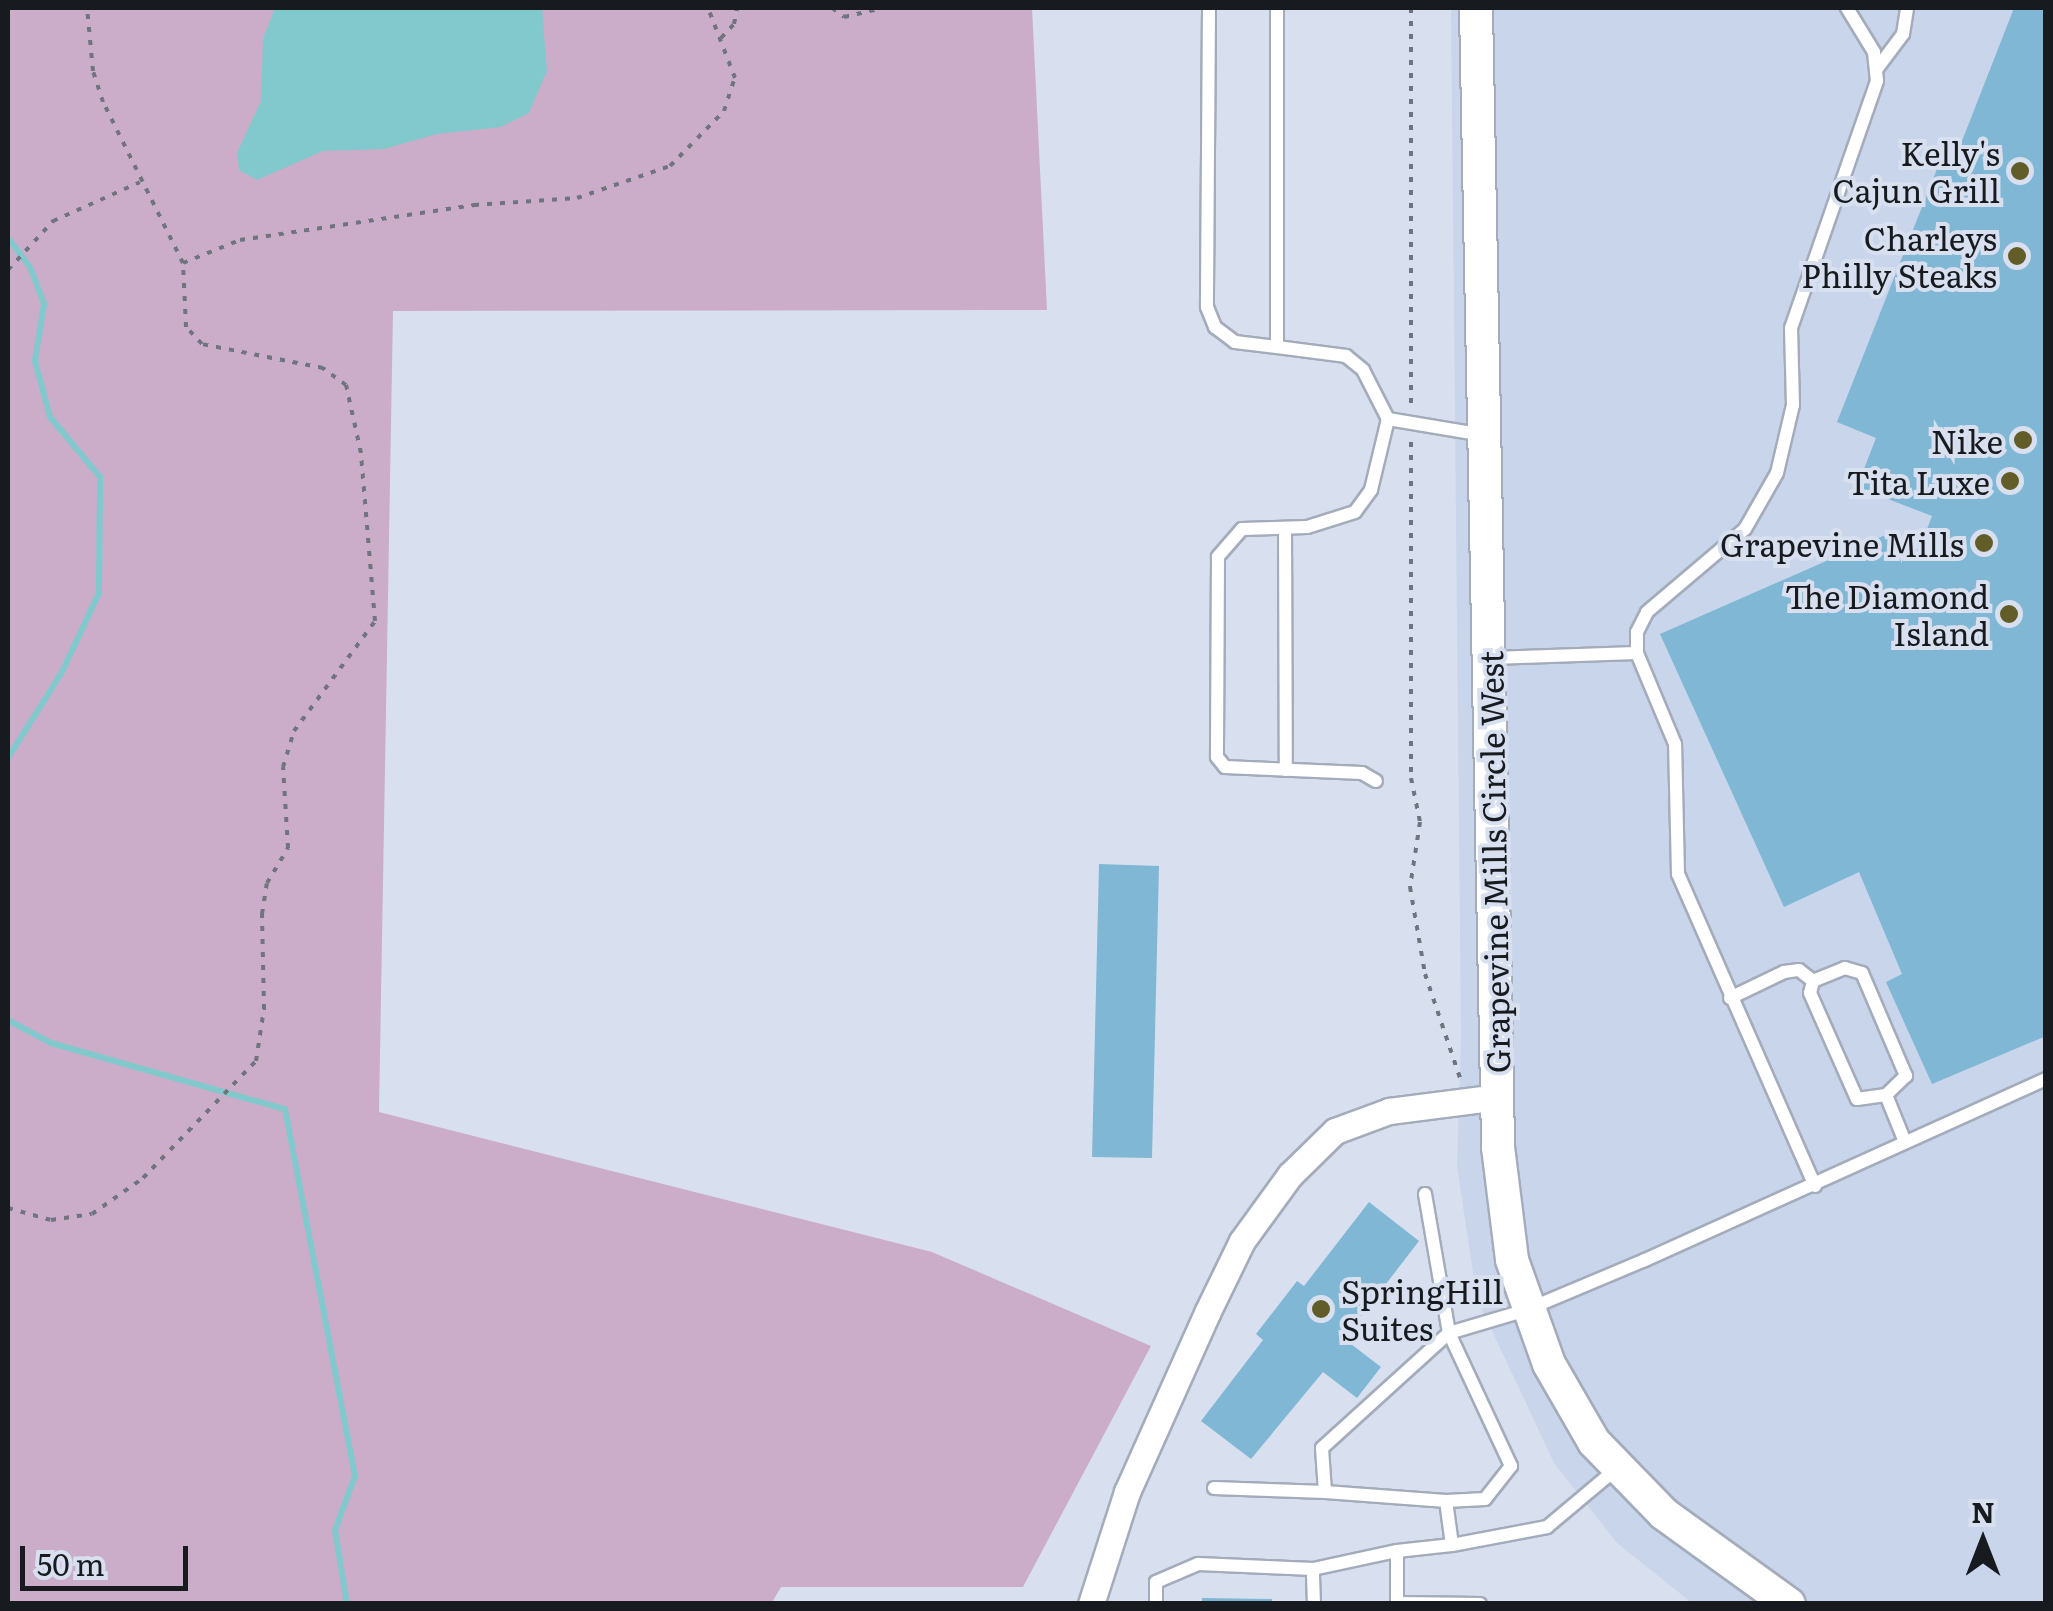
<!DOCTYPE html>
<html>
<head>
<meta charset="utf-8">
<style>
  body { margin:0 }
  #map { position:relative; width:2053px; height:1611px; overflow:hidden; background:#d8e0f0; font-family:Literata,serif }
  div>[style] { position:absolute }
  .built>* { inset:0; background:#c9d5eb }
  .green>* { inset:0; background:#ccadc9 }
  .water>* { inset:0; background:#81c9cc }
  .stream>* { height:6px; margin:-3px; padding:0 3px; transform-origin:3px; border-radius:3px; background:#81c9cc }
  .building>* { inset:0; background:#7fb7d4 }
  .path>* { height:4px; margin-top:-2px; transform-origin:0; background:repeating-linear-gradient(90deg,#6f747e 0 5px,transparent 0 13px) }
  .roads { filter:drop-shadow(2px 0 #a4acbb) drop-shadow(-2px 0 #a4acbb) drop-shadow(0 2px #a4acbb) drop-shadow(0 -2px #a4acbb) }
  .service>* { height:12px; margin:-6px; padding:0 6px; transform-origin:6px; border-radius:6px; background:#fff }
  .minor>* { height:25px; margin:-12.5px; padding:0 12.5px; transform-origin:12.5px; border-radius:12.5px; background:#fff }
  .tertiary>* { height:32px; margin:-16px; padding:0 16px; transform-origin:16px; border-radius:16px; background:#fff }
  .dots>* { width:28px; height:28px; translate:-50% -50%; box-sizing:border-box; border:5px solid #d8e0f0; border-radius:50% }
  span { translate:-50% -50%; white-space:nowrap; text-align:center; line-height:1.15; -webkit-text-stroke:8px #d8e0f0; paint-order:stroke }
  .poi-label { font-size:32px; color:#171a1f }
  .right { translate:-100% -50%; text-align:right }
  .left { translate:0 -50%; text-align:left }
  .street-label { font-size:32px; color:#171a1f }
  .frame { position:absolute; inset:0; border:10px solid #171a1f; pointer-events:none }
  .north { position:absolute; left:1933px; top:1491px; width:100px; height:100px; -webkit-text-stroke:8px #d8e0f0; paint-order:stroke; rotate:0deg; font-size:28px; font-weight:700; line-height:40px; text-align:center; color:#171a1f }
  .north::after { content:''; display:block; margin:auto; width:35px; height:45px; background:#171a1f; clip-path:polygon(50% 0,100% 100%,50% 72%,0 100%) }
  .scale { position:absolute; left:20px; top:1546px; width:168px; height:45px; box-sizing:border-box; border:5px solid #171a1f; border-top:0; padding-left:12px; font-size:30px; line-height:35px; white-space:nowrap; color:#171a1f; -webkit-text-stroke:8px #d8e0f0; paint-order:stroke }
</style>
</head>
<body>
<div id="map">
  <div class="built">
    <i style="clip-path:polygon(1451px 8px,2045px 8px,2045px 1603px,1692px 1603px,1617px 1543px,1554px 1463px,1477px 1299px,1457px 1166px,1461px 1038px)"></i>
  </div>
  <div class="green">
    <i style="clip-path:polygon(8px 8px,1032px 8px,1047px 310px,393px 311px,379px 1112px,932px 1252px,1151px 1346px,1023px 1587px,781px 1587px,771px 1604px,8px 1604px)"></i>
  </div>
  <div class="water">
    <i style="clip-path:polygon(275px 8px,542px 8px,547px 71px,529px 113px,501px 127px,437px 134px,384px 149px,323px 151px,257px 180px,239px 170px,237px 153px,261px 101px,263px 39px)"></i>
  </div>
  <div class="stream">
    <i style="left:8px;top:238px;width:36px;rotate:53deg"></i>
    <i style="left:30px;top:267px;width:40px;rotate:69deg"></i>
    <i style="left:44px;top:304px;width:58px;rotate:99deg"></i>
    <i style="left:35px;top:361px;width:58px;rotate:75deg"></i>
    <i style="left:50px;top:417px;width:78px;rotate:50.2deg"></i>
    <i style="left:100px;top:477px;width:116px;rotate:90.5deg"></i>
    <i style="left:99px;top:593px;width:87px;rotate:115.1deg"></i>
    <i style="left:62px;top:672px;width:102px;rotate:122.1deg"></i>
    <i style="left:8px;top:1020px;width:49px;rotate:28.1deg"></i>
    <i style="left:51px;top:1043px;width:243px;rotate:15.8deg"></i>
    <i style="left:285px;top:1109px;width:374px;rotate:79.2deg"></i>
    <i style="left:355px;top:1476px;width:58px;rotate:110.3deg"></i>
    <i style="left:335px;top:1530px;width:75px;rotate:80.8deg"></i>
  </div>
  <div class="building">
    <i style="clip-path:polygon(2014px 8px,2046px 8px,2046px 1036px,1932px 1084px,1886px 982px,1902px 974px,1859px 872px,1784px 907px,1660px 634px,1883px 536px,1919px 550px,1932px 516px,1857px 487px,1876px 438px,1837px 422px,1941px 159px,1953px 164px)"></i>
    <i style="clip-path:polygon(1099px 864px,1159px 866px,1152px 1158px,1092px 1157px)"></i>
    <i style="clip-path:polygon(1369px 1202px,1419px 1241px,1349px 1332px,1347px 1341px,1381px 1367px,1357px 1398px,1323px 1372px,1251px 1459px,1201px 1421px,1263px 1340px,1256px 1334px,1297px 1281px,1304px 1286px)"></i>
    <i style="clip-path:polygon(1202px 1598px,1272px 1599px,1272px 1604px,1202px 1604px)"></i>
  </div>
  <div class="path">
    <i style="left:832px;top:8px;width:15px;rotate:37deg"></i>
    <i style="left:844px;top:17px;width:39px;rotate:-13deg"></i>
    <i style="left:1411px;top:8px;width:399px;rotate:90deg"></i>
    <i style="left:721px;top:38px;width:19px;rotate:-47deg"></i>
    <i style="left:734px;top:24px;width:16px;rotate:-79deg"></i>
    <i style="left:183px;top:263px;width:61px;rotate:-22deg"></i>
    <i style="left:240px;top:240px;width:237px;rotate:-8.5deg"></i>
    <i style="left:474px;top:205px;width:103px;rotate:-3.9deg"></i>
    <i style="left:577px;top:198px;width:98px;rotate:-19deg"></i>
    <i style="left:670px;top:166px;width:77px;rotate:-45.5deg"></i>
    <i style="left:724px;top:111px;width:35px;rotate:-72deg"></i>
    <i style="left:735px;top:78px;width:75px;rotate:-111.1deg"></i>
    <i style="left:8px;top:270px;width:67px;rotate:-47.4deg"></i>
    <i style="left:53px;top:221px;width:95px;rotate:-24.1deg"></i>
    <i style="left:1411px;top:442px;width:336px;rotate:90deg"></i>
    <i style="left:1411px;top:778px;width:45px;rotate:78.4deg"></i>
    <i style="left:1420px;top:822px;width:66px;rotate:98.7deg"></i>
    <i style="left:1410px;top:887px;width:88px;rotate:80.2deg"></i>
    <i style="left:1425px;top:974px;width:110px;rotate:71.4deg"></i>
    <i style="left:8px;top:1208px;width:45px;rotate:15.6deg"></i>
    <i style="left:51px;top:1220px;width:41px;rotate:-8.3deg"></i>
    <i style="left:92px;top:1214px;width:62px;rotate:-35.2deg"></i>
    <i style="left:143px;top:1178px;width:163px;rotate:-46deg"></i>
    <i style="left:256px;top:1061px;width:53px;rotate:-81.3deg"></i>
    <i style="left:264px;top:1009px;width:95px;rotate:-91.2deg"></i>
    <i style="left:262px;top:914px;width:31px;rotate:-81deg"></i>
    <i style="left:267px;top:883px;width:41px;rotate:-59deg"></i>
    <i style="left:288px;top:848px;width:81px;rotate:-93.5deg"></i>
    <i style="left:283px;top:767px;width:38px;rotate:-73deg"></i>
    <i style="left:294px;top:731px;width:137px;rotate:-53.6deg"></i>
    <i style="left:375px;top:621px;width:169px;rotate:-94.8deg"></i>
    <i style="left:361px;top:453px;width:70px;rotate:-102.4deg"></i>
    <i style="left:346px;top:385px;width:29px;rotate:-144deg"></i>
    <i style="left:323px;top:368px;width:123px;rotate:-168.8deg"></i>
    <i style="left:202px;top:344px;width:23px;rotate:-133deg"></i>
    <i style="left:186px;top:327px;width:64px;rotate:-92.7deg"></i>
    <i style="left:183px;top:263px;width:180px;rotate:-116.4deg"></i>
    <i style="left:103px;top:102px;width:33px;rotate:-108deg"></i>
    <i style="left:93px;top:71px;width:63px;rotate:-95.4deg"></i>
  </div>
  <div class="roads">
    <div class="service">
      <i style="left:1209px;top:8px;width:299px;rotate:90.4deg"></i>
      <i style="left:1207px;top:307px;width:22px;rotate:68deg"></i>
      <i style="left:1215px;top:327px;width:25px;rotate:37deg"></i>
      <i style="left:1235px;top:342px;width:42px;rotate:6.8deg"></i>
      <i style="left:1277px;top:8px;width:339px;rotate:90deg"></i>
      <i style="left:1277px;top:347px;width:70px;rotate:7.4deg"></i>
      <i style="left:1346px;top:356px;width:22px;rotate:39deg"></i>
      <i style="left:1363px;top:370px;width:55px;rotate:63deg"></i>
      <i style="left:1388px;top:419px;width:73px;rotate:103.5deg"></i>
      <i style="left:1371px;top:490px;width:27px;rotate:126deg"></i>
      <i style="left:1355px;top:512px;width:50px;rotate:162.6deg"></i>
      <i style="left:1307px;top:527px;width:65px;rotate:178.2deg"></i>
      <i style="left:1242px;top:529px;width:37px;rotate:131deg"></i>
      <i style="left:1218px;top:557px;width:200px;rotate:90.3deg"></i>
      <i style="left:1217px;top:757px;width:13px;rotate:51deg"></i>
      <i style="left:1225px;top:767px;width:137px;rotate:2.5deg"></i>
      <i style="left:1362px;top:773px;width:16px;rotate:30deg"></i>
      <i style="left:1876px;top:70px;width:45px;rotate:-53.1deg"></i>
      <i style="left:1903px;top:34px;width:26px;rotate:-81deg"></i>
      <i style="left:1388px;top:419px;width:97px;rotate:9.5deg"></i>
      <i style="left:1285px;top:528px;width:242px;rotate:89.8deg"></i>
      <i style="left:1491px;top:658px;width:146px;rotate:-2deg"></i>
      <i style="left:1730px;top:998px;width:60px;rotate:-25.7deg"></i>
      <i style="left:1784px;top:972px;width:15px;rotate:-8deg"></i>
      <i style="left:1799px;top:970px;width:18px;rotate:38deg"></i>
      <i style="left:1886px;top:1095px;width:28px;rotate:-44deg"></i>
      <i style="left:1906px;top:1076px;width:112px;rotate:-113.1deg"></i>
      <i style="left:1862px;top:973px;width:18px;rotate:-164deg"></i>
      <i style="left:1845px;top:968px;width:35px;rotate:158deg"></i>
      <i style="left:1813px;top:981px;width:12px;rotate:104deg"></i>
      <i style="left:1810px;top:993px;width:116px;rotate:66.1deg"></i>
      <i style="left:1857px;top:1099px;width:29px;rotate:-8deg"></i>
      <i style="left:1886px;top:1095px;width:51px;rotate:68deg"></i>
      <i style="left:1815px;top:1186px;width:341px;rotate:-113.7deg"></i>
      <i style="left:1678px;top:874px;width:130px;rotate:-91.3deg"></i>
      <i style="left:1675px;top:744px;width:99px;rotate:-112.7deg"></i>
      <i style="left:1637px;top:653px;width:21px;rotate:-90deg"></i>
      <i style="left:1637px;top:632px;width:22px;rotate:-63deg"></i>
      <i style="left:1647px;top:612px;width:128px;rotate:-40.3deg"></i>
      <i style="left:1745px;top:529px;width:64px;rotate:-60.3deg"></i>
      <i style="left:1777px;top:473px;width:70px;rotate:-76.8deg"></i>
      <i style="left:1793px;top:405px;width:77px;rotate:-91.5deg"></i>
      <i style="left:1791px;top:328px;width:262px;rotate:-70.8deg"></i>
      <i style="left:1877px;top:81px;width:29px;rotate:-96deg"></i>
      <i style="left:1874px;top:52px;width:52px;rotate:-121.5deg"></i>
      <i style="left:1425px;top:1194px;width:141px;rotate:80.2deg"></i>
      <i style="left:1449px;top:1333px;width:80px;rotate:-16.6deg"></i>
      <i style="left:1526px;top:1310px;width:129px;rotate:-22.8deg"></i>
      <i style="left:1645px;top:1260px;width:440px;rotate:-24.3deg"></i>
      <i style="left:1214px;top:1488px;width:111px;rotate:2.1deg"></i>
      <i style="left:1446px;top:1501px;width:121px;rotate:-175.7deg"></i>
      <i style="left:1325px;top:1492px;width:44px;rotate:-93.9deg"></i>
      <i style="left:1322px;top:1448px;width:171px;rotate:-42.2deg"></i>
      <i style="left:1449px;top:1333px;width:147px;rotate:65deg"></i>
      <i style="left:1511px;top:1466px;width:42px;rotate:128.2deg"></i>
      <i style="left:1485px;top:1499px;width:39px;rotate:177deg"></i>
      <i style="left:1446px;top:1501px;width:44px;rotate:82.2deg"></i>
      <i style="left:1452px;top:1545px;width:97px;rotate:-10.7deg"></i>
      <i style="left:1547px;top:1527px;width:90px;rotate:-40deg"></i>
      <i style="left:1397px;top:1603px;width:83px;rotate:0.7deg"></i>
      <i style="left:1156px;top:1604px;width:22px;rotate:-90deg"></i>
      <i style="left:1156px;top:1582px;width:46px;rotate:-23.2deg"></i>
      <i style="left:1198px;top:1564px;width:115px;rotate:2.5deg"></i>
      <i style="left:1314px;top:1604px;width:35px;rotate:-92deg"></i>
      <i style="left:1313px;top:1569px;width:86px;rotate:-12.1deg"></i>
      <i style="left:1397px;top:1604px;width:53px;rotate:-90deg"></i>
      <i style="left:1397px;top:1551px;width:55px;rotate:-6.2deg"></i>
    </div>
    <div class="minor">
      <i style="left:1091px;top:1604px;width:118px;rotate:-72.2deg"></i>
      <i style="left:1127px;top:1492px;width:196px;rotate:-65.9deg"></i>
      <i style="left:1207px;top:1313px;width:80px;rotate:-64.1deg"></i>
      <i style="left:1242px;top:1241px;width:82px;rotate:-54deg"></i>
      <i style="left:1290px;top:1175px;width:63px;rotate:-44.4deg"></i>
      <i style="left:1335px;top:1131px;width:58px;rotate:-20.3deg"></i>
      <i style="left:1389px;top:1111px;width:110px;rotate:-7.3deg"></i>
    </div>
    <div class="tertiary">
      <i style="left:1476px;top:8px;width:1139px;rotate:88.89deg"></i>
      <i style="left:1498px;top:1147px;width:114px;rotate:82.9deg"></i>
      <i style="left:1512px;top:1260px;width:110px;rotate:70.4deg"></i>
      <i style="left:1549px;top:1364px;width:90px;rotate:60deg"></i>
      <i style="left:1594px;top:1442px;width:100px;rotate:45.8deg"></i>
      <i style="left:1664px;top:1514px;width:154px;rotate:35.8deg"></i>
    </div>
  </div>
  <div class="dots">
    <i style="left:2020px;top:171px;background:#615c28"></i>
    <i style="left:2017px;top:256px;background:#615c28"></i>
    <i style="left:2023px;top:440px;background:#615c28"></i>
    <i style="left:2010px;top:481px;background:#615c28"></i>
    <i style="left:1984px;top:543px;background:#615c28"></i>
    <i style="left:2009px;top:614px;background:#615c28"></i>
    <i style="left:1321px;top:1309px;background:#615c28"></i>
  </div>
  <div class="poi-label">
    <span class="right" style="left:2000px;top:171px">Kelly's<br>Cajun Grill</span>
    <span class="right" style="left:1997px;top:256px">Charleys<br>Philly Steaks</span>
    <span class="right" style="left:2003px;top:440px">Nike</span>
    <span class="right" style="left:1990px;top:481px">Tita Luxe</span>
    <span class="right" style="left:1964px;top:543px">Grapevine Mills</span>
    <span class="right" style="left:1989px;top:614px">The Diamond<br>Island</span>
    <span class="left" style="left:1341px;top:1309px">SpringHill<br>Suites</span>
  </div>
  <div class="street-label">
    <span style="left:1493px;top:862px;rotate:-91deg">Grapevine Mills Circle West</span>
  </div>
  <div class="frame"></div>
  <div class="north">N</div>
  <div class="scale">50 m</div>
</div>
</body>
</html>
